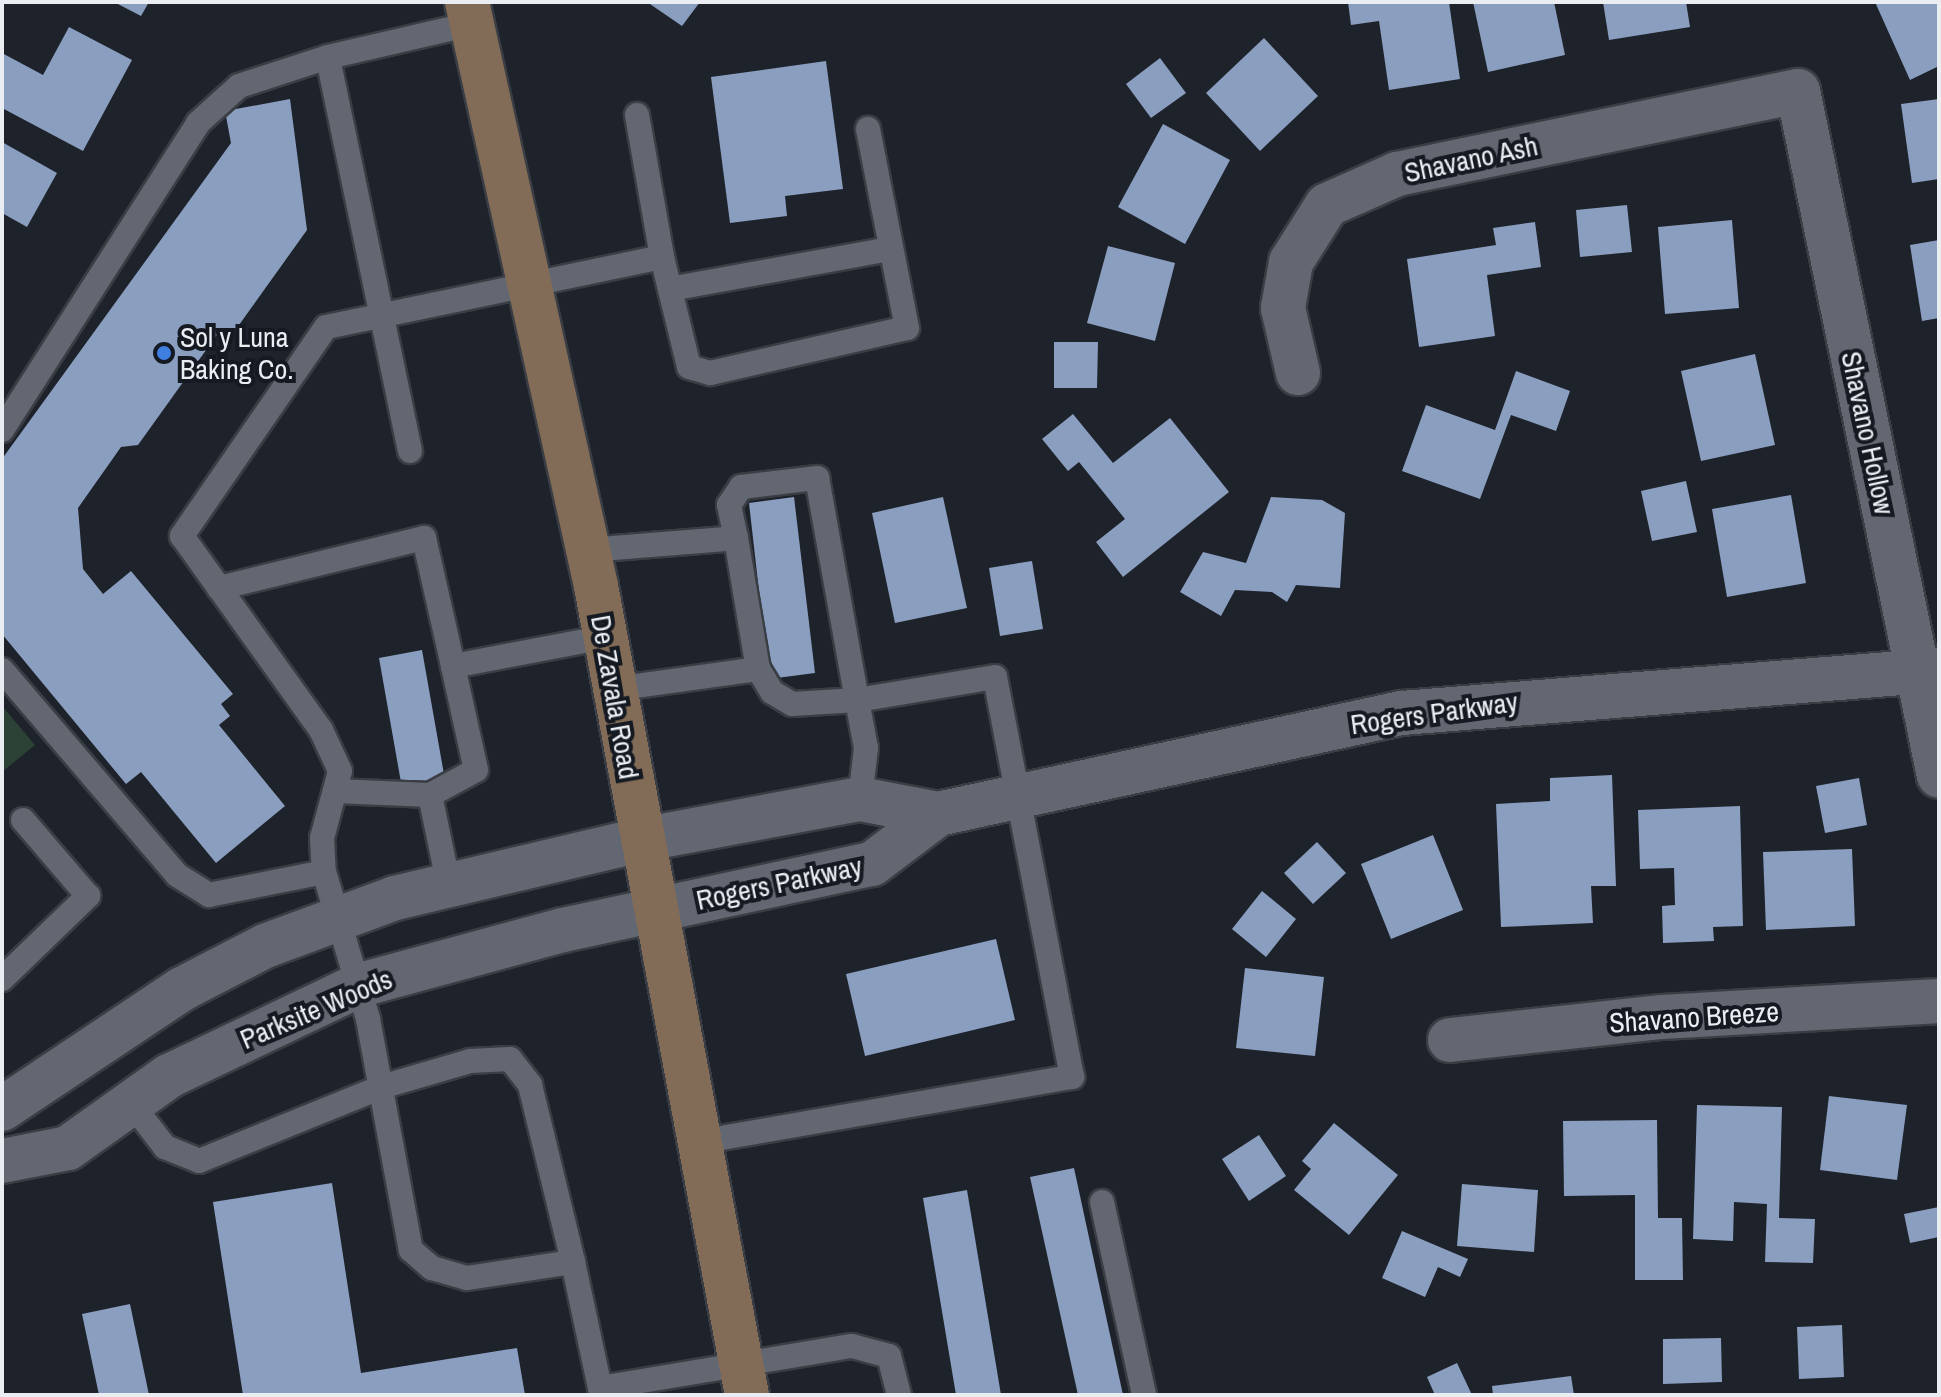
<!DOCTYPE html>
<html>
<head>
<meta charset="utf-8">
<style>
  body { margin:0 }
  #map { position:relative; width:1941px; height:1397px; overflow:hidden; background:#1e222a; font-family:"Archivo Narrow",sans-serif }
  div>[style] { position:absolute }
  .green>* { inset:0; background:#2c4236 }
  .building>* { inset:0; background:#8a9ec0 }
  .roads { filter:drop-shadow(2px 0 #3a3e44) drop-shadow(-2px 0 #3a3e44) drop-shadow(0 2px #3a3e44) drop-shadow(0 -2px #3a3e44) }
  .service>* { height:24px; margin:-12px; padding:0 12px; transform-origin:12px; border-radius:12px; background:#626771 }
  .minor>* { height:44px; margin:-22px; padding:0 22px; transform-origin:22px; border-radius:22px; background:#626771 }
  .secondary>* { height:44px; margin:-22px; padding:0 22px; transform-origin:22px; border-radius:22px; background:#826c57 }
  .dots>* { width:22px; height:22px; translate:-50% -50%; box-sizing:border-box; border:4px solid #151921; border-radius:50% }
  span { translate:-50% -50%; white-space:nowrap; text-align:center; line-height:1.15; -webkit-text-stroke:8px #151921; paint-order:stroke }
  .street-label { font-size:28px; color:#eaeef3 }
  .poi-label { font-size:28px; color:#eaeef3 }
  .left { translate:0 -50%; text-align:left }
  .frame { position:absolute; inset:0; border:4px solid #eaeef3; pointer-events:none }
</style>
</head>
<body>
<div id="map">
  <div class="green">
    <i style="clip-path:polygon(2px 706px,35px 745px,2px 772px)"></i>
  </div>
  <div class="building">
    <i style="clip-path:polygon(114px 2px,149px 2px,141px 16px)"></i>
    <i style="clip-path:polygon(647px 2px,700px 2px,682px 26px)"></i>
    <i style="clip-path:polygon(1348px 2px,1449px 2px,1460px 79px,1389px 90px,1379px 21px,1351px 25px)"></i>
    <i style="clip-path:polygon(1473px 2px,1554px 2px,1565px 55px,1488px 72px)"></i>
    <i style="clip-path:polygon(1603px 2px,1686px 2px,1690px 27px,1609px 40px)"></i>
    <i style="clip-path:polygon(1875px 2px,1939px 2px,1939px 66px,1910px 80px)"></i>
    <i style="clip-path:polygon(69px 27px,132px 60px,83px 151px,2px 108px,2px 53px,43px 75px)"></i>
    <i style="clip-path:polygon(1264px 38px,1318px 96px,1260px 151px,1206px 93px)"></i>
    <i style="clip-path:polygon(1160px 58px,1186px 93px,1151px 118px,1126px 84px)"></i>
    <i style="clip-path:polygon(826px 61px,843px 189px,785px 196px,787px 216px,730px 223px,711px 77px)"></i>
    <i style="clip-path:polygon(290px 99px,307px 230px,229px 339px,219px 332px,138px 445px,121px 447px,78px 508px,83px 569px,103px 594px,131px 571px,233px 694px,221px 704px,230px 716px,219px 725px,285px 806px,216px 863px,141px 772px,126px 784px,2px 634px,2px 459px,231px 143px,225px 111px)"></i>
    <i style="clip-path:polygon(1939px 99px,1939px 179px,1912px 183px,1901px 104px)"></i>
    <i style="clip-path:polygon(1163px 124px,1230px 160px,1185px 244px,1118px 207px)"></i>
    <i style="clip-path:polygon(2px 142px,57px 173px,27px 227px,2px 213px)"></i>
    <i style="clip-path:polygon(1627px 205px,1632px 252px,1580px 257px,1576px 210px)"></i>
    <i style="clip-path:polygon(1732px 220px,1739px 308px,1665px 314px,1658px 227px)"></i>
    <i style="clip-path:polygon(1535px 222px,1541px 267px,1487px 275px,1495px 336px,1419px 347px,1407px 259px,1496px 245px,1493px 228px)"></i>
    <i style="clip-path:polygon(1939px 240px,1939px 318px,1922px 321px,1910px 245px)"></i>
    <i style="clip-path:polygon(1108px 246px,1175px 263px,1155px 341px,1087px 323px)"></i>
    <i style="clip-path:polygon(1054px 342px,1098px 342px,1097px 388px,1054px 388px)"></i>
    <i style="clip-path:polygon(1755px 354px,1775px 445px,1701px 461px,1681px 371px)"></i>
    <i style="clip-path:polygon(1516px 371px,1570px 391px,1556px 431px,1511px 415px,1480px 499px,1402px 471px,1426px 405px,1495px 430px)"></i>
    <i style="clip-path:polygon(1073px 414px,1113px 463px,1170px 418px,1229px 492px,1123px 577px,1096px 542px,1125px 519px,1079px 462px,1068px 471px,1042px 439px)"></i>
    <i style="clip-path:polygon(1686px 481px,1697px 532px,1652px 541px,1641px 491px)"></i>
    <i style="clip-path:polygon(1791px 495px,1806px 583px,1727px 597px,1712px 509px)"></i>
    <i style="clip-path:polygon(794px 497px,815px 673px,769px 679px,749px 503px)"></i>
    <i style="clip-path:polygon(943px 497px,967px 608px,895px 623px,872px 513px)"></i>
    <i style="clip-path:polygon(1271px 497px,1322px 500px,1345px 513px,1340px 588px,1296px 585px,1287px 602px,1272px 592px,1235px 590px,1221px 616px,1180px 592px,1203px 552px,1246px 563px)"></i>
    <i style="clip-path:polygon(1032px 561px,1043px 629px,1000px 636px,989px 568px)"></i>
    <i style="clip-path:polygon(422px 650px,445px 780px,402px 788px,379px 658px)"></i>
    <i style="clip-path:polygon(1612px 775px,1616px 886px,1591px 886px,1593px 923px,1501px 927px,1496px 804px,1550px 801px,1550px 778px)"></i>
    <i style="clip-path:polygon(1859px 778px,1867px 825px,1825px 833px,1816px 786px)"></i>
    <i style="clip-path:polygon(1740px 806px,1743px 926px,1713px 927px,1714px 941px,1663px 943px,1662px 906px,1675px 905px,1674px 868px,1640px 869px,1638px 810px)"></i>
    <i style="clip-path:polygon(1433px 835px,1463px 910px,1391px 939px,1361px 864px)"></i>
    <i style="clip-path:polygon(1317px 842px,1346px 873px,1313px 904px,1284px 873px)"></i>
    <i style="clip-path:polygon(1852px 849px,1855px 926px,1766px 930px,1763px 852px)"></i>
    <i style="clip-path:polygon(1262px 891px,1296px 919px,1266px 957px,1232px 929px)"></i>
    <i style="clip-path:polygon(996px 939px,1015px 1020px,865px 1056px,846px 974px)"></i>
    <i style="clip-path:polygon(1245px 968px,1324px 977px,1315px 1056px,1236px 1048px)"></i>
    <i style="clip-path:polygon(1829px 1096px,1907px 1105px,1897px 1180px,1820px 1170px)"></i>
    <i style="clip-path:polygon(1697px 1105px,1782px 1107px,1779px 1218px,1815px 1219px,1813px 1263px,1765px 1262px,1767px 1204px,1734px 1202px,1733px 1241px,1693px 1239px)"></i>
    <i style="clip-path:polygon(1657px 1120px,1658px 1218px,1682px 1218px,1683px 1280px,1635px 1280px,1635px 1195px,1564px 1196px,1563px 1121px)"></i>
    <i style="clip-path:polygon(1334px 1123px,1398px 1175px,1349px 1235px,1294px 1190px,1311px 1169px,1302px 1161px)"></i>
    <i style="clip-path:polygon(1259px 1135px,1286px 1176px,1249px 1201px,1222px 1159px)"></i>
    <i style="clip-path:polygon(1074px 1168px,1123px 1395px,1078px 1395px,1030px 1177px)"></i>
    <i style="clip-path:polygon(332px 1183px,361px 1373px,517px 1348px,525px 1395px,243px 1395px,213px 1202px)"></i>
    <i style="clip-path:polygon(1462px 1184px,1538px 1190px,1534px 1252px,1457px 1246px)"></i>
    <i style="clip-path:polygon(967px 1190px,1001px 1395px,956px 1395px,923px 1198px)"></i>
    <i style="clip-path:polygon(1939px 1207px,1939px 1237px,1910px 1243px,1904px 1214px)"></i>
    <i style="clip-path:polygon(1402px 1231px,1468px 1259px,1460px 1277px,1438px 1267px,1425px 1297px,1382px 1278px)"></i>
    <i style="clip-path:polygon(130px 1304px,149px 1395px,99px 1395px,82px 1314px)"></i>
    <i style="clip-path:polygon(1842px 1325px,1844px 1377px,1799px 1379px,1797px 1327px)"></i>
    <i style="clip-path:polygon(1721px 1338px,1722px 1382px,1663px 1384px,1663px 1339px)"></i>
    <i style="clip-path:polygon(1457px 1363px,1472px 1395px,1435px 1395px,1427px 1377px)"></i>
    <i style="clip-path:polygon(1571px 1376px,1574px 1395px,1493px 1395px,1492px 1386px)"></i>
  </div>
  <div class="roads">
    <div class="service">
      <i style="left:637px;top:115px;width:144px;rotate:80deg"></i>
      <i style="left:662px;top:257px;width:343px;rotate:168.2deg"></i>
      <i style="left:326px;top:327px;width:254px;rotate:124.6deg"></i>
      <i style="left:182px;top:536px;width:239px;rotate:54.4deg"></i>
      <i style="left:321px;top:730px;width:45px;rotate:65.1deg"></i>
      <i style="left:340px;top:771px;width:69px;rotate:105deg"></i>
      <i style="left:322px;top:838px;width:34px;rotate:87deg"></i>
      <i style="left:324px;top:872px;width:153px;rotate:73.3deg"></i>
      <i style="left:368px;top:1019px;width:235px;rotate:79.5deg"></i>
      <i style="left:411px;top:1250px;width:28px;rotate:41deg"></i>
      <i style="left:432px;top:1268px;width:36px;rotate:16deg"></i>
      <i style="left:467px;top:1278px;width:107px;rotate:-8.6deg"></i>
      <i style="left:573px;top:1262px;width:129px;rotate:77.9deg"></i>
      <i style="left:600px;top:1388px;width:255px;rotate:-9.5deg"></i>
      <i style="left:852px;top:1346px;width:38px;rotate:15deg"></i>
      <i style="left:889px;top:1356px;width:40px;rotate:75.6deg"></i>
      <i style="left:662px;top:257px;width:113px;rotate:76.2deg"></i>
      <i style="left:689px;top:367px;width:22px;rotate:16deg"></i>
      <i style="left:710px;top:373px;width:202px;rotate:-12.9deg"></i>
      <i style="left:907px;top:328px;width:203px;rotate:-101.1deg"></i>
      <i style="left:670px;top:289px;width:224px;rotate:-10.3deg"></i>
      <i style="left:2px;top:430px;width:364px;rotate:-57.4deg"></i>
      <i style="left:198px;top:123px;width:55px;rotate:-42.1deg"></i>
      <i style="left:239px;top:86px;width:94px;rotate:-18deg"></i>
      <i style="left:410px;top:451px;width:402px;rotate:-101.8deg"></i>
      <i style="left:328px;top:57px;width:147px;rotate:-13deg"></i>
      <i style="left:736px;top:538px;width:34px;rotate:-102deg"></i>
      <i style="left:729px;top:505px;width:22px;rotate:-56deg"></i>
      <i style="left:741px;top:487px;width:77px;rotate:-6.8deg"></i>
      <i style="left:817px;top:478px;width:226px;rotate:79.8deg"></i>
      <i style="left:857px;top:700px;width:65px;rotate:176.5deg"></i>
      <i style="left:792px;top:704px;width:23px;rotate:-149deg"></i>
      <i style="left:772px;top:692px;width:27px;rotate:-121deg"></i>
      <i style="left:588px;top:550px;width:148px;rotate:-4.6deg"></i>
      <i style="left:736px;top:538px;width:133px;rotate:80.5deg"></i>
      <i style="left:758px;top:669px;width:145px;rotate:172.1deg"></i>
      <i style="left:219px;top:588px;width:211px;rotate:-13.7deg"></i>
      <i style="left:424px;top:538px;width:131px;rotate:77.2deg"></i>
      <i style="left:453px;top:666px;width:155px;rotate:-10.8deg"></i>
      <i style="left:2px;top:670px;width:270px;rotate:49.5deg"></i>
      <i style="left:177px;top:875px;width:38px;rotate:32deg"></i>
      <i style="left:209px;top:895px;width:117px;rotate:-11.3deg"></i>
      <i style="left:335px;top:791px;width:95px;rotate:2.4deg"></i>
      <i style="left:449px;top:886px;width:93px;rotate:-101.8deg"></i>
      <i style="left:430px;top:795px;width:52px;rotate:-28.5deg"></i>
      <i style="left:476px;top:770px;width:107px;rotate:-102.5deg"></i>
      <i style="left:2px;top:979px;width:120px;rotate:-44deg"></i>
      <i style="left:88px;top:896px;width:100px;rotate:-130.5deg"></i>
      <i style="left:131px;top:1103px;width:56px;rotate:52.3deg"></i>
      <i style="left:165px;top:1147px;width:37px;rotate:22deg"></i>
      <i style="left:199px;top:1161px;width:196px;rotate:-22.1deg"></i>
      <i style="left:381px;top:1087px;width:93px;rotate:-16.3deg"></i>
      <i style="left:470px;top:1061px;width:40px;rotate:-2.9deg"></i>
      <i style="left:510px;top:1059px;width:33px;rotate:52deg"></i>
      <i style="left:530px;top:1085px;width:182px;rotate:76.3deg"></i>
      <i style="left:698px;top:1142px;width:380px;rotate:-9.9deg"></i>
      <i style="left:1072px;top:1077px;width:407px;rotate:-100.9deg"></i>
      <i style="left:995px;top:677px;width:140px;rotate:170.5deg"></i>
      <i style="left:857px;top:700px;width:49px;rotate:79.4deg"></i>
      <i style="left:866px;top:748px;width:51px;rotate:96.7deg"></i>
      <i style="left:1102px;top:1202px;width:198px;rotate:77.7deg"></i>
    </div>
    <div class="minor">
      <i style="left:1298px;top:373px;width:67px;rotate:-103deg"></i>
      <i style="left:1283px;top:308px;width:47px;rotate:-80.1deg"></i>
      <i style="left:1291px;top:262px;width:67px;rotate:-57.7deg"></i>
      <i style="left:1327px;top:205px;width:77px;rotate:-23.9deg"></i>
      <i style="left:1397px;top:174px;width:409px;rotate:-11.7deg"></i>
      <i style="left:1798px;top:91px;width:699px;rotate:78.37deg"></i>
      <i style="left:1450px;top:1040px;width:213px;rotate:-6.2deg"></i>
      <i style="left:1662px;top:1017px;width:277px;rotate:-3.3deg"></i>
      <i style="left:2px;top:1109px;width:216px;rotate:-33.7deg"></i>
      <i style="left:182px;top:989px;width:93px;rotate:-27.4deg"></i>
      <i style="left:265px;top:946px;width:139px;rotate:-20.3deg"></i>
      <i style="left:395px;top:898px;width:252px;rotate:-13.3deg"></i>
      <i style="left:640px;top:840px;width:224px;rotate:-10.6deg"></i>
      <i style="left:860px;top:799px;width:79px;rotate:10.9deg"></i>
      <i style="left:938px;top:814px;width:475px;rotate:-12.3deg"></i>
      <i style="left:1402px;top:713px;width:539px;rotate:-4.58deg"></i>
      <i style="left:2px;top:1161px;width:67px;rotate:-11.1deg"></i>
      <i style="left:68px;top:1148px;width:124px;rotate:-35.5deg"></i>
      <i style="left:169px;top:1076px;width:212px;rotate:-25.5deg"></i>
      <i style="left:360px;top:985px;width:210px;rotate:-15.2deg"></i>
      <i style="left:563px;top:930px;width:316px;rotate:-12.1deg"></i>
      <i style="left:872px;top:864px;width:83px;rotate:-37.1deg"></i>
    </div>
    <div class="secondary">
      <i style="left:467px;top:2px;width:598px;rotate:77.54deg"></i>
      <i style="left:596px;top:586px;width:823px;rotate:79.43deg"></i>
    </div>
  </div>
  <div class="dots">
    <i style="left:164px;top:353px;background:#3f7fe0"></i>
  </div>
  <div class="street-label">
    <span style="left:1471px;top:159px;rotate:-12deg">Shavano Ash</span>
    <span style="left:1868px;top:433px;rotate:78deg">Shavano Hollow</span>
    <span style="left:615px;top:697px;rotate:80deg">De Zavala Road</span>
    <span style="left:1434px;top:713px;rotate:-8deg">Rogers Parkway</span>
    <span style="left:779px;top:883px;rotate:-12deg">Rogers Parkway</span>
    <span style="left:316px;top:1009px;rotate:-23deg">Parksite Woods</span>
    <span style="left:1694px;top:1017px;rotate:-4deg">Shavano Breeze</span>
  </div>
  <div class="poi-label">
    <span class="left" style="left:180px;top:353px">Sol y Luna<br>Baking Co.</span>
  </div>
  <div class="frame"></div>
</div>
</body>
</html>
